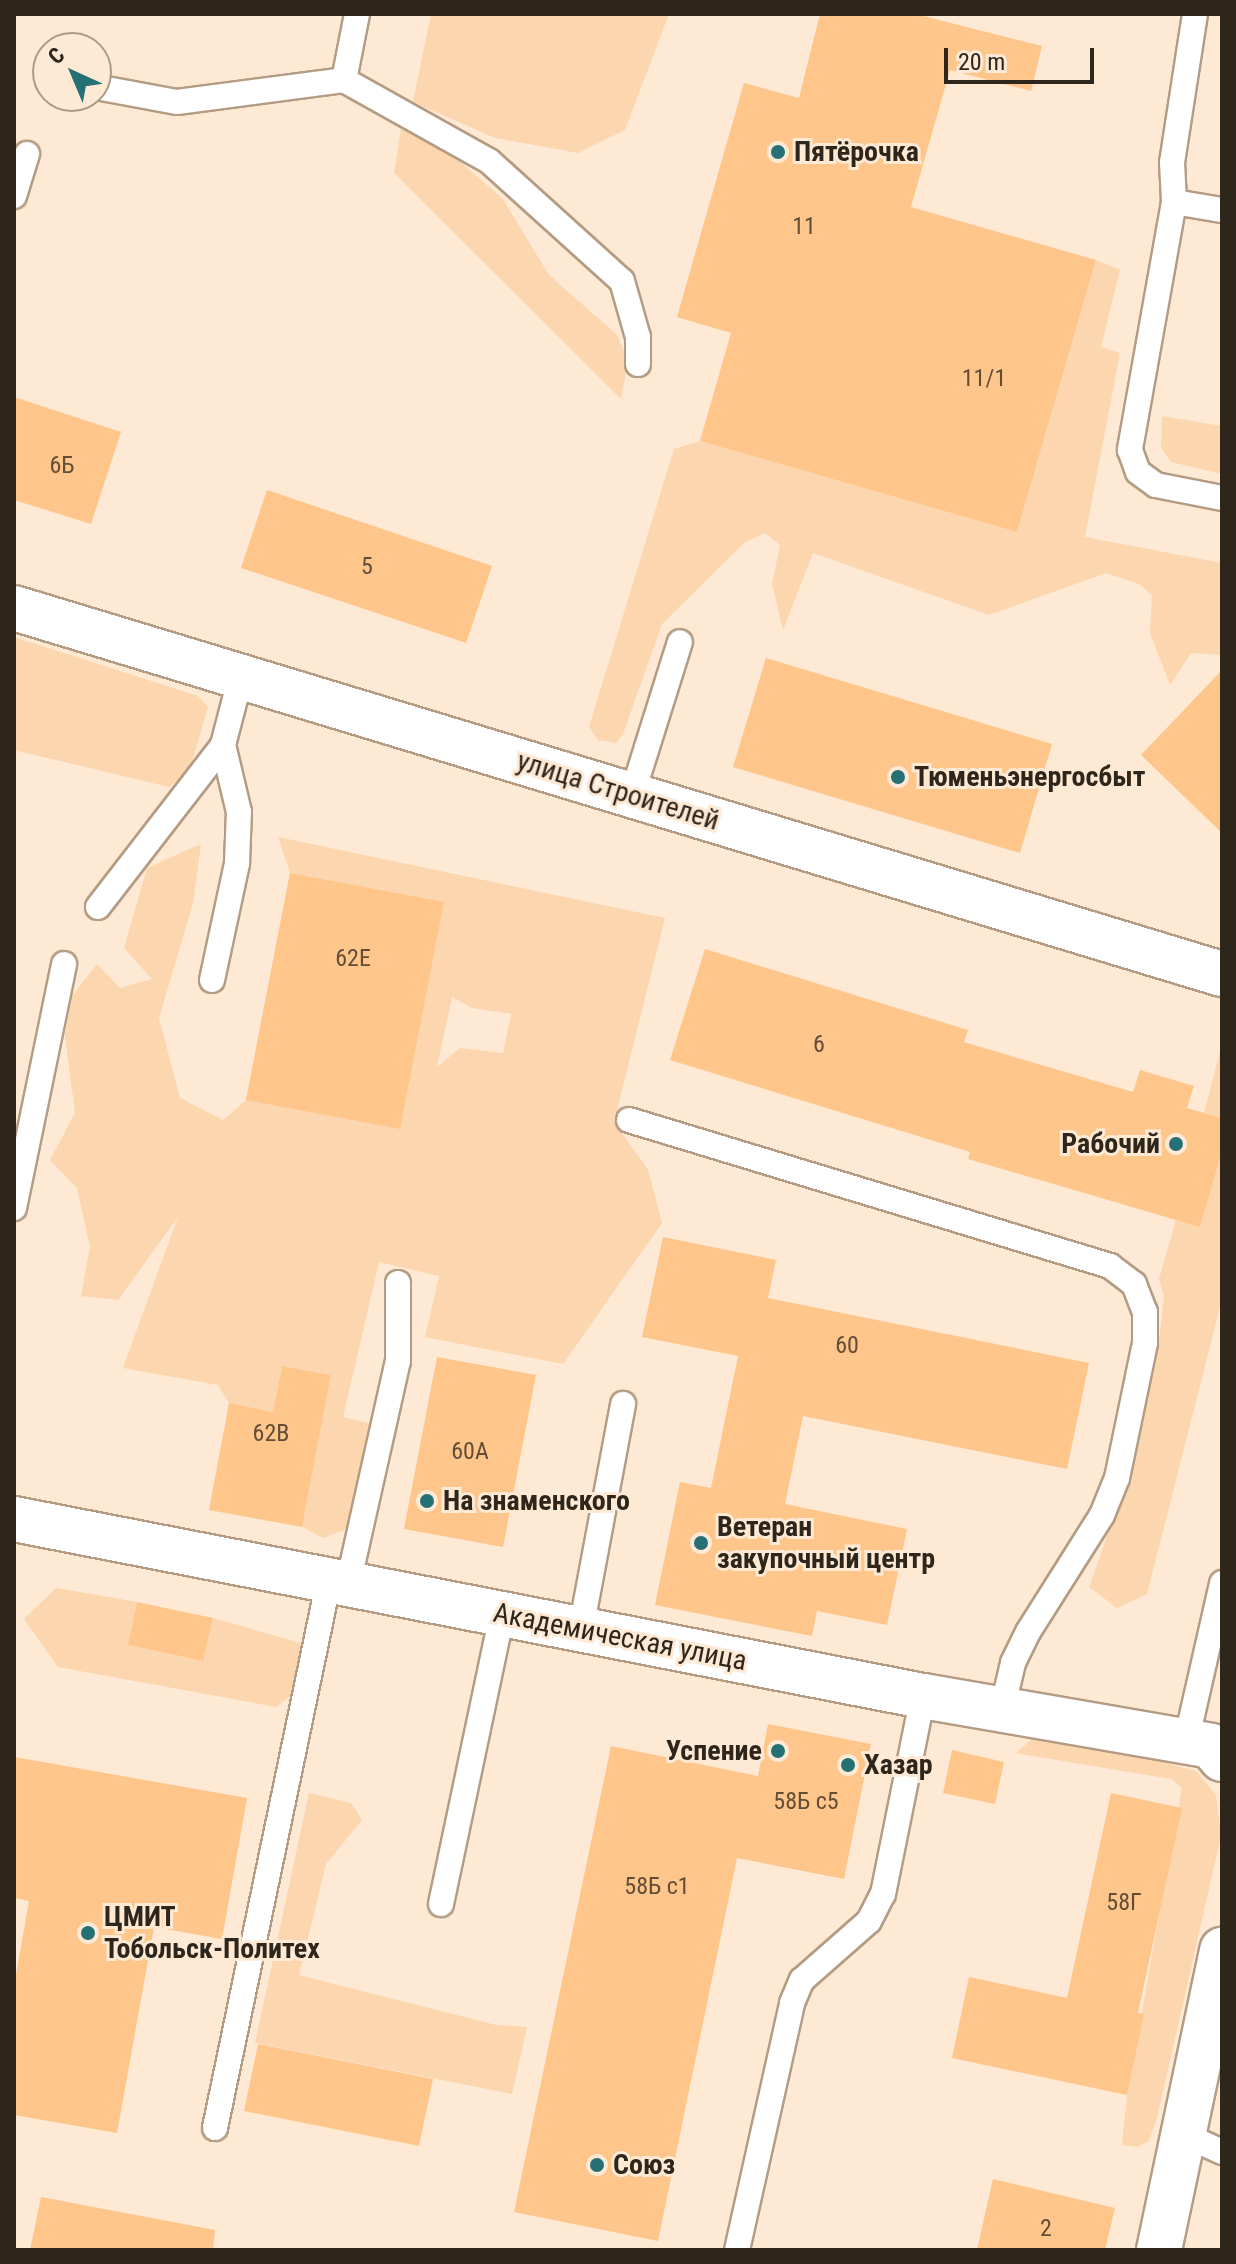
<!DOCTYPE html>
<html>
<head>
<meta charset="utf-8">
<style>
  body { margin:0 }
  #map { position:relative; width:1236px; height:2264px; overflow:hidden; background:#fde9d4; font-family:"Roboto Condensed",sans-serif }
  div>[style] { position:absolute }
  .green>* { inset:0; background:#fcd6af }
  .building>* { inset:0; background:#ffc68b }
  .roads { filter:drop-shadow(2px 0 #b49c84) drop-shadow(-2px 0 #b49c84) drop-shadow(0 2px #b49c84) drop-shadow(0 -2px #b49c84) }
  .service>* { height:24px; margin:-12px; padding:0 12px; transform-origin:12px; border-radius:12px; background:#fff }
  .minor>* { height:44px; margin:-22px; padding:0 22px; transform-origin:22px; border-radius:22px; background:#fff }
  .dots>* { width:22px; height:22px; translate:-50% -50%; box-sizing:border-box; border:4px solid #fde9d4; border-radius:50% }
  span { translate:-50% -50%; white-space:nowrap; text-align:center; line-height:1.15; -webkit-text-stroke:6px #fde9d4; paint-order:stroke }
  .number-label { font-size:24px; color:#624d37 }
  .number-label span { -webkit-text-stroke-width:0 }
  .poi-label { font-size:28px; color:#2e251b; font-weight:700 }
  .left { translate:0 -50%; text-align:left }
  .right { translate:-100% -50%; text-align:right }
  .street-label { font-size:28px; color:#2e251b }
  .frame { position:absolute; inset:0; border:16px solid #2e251b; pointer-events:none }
  .north { position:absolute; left:32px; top:32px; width:80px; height:80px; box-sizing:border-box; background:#fde9d4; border:2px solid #aa9b8a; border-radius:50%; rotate:316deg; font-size:22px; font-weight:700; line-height:32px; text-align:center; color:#2e251b }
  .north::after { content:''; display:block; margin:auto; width:28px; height:36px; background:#257074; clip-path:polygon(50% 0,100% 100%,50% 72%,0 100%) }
  .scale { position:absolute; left:944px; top:48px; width:150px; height:36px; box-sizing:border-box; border:4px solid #2e251b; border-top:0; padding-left:10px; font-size:24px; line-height:28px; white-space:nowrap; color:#2e251b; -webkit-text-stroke:6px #fde9d4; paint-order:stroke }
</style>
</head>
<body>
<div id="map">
  <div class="green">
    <i style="clip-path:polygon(431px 14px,669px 14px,625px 130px,578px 153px,495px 138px,413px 102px)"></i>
    <i style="clip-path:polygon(401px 129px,450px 153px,502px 198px,549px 275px,617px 335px,628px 361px,621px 399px,394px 173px)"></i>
    <i style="clip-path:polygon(1096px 260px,1120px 270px,1101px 347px,1120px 353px,1085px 537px,1222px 563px,1222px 655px,1191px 653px,1170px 685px,1150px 633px,1152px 595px,1139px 584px,1106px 573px,989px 615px,813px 553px,783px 630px,772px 584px,780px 545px,765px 533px,745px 542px,662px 624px,623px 734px,616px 743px,598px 740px,589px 727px,674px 449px,700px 441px,1017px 532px)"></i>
    <i style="clip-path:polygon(1162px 416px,1222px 426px,1222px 474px,1171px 462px,1161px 448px)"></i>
    <i style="clip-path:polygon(14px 637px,198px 696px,208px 707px,189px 772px,169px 787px,14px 750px)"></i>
    <i style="clip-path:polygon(evenodd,278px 837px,665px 918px,614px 1122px,648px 1170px,662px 1223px,563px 1364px,425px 1337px,439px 1276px,379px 1262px,343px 1417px,372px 1424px,355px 1516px,344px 1530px,323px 1538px,302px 1527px,331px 1375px,282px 1366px,273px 1412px,229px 1403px,218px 1385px,123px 1368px,178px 1217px,118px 1300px,81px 1296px,90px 1247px,77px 1188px,50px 1160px,75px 1113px,65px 1036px,72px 996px,97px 964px,120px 988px,152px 979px,124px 948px,147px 868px,201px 844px,193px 903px,159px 1018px,180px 1098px,223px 1120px,246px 1100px,290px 873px,278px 837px,452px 997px,472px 1008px,511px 1014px,503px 1053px,460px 1048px,437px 1067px,452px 997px)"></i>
    <i style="clip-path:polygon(1222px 1044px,1222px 1118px,1204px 1113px)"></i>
    <i style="clip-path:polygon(1222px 1151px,1222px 1299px,1147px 1594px,1117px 1608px,1089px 1587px,1116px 1511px,1159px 1341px,1164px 1296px,1159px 1279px,1176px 1220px,1200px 1226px)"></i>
    <i style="clip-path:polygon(56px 1588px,137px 1602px,128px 1645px,203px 1661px,213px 1618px,301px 1643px,293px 1694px,276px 1707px,58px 1667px,24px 1619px)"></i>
    <i style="clip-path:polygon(1032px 1739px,1096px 1744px,1196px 1771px,1216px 1795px,1221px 1836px,1157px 2118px,1149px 2141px,1137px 2147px,1122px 2145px,1127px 2095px,1182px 1788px,1171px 1779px,1016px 1753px)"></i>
    <i style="clip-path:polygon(309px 1793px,351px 1803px,362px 1820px,326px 1864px,299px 1975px,496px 2025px,527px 2027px,512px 2094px,255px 2043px)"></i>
  </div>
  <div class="building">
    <i style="clip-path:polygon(820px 14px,915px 14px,1042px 46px,1031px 91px,950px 70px,911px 207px,1096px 260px,1017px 532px,700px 441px,731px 333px,677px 317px,744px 83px,799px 98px)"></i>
    <i style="clip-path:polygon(14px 397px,121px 432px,91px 524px,14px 500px)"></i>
    <i style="clip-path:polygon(267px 490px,492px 566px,466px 643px,241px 568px)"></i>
    <i style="clip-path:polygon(766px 658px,1052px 744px,1020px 853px,733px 767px)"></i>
    <i style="clip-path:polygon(1222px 670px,1222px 833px,1141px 755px)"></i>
    <i style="clip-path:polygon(290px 873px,444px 902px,400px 1129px,246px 1100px)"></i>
    <i style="clip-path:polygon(705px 949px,968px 1030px,964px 1042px,1133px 1092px,1140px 1070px,1194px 1086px,1187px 1108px,1222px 1118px,1222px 1151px,1200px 1227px,968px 1159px,970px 1152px,670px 1060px)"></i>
    <i style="clip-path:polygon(663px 1237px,776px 1260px,768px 1298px,1089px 1363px,1067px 1469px,803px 1416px,785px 1504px,907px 1529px,887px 1625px,817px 1611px,812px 1636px,655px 1605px,680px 1482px,711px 1488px,738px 1356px,642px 1337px)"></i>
    <i style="clip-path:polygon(437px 1357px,536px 1375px,503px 1547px,404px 1529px)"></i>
    <i style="clip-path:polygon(282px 1366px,331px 1375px,302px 1527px,209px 1510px,229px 1403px,273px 1412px)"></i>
    <i style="clip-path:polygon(137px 1602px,213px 1618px,203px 1661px,128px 1645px)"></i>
    <i style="clip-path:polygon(768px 1724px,871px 1744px,844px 1879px,737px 1858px,658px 2241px,514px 2212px,611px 1746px,758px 1776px)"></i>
    <i style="clip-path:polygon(952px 1750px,1004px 1762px,995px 1804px,943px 1793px)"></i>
    <i style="clip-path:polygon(14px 1757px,247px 1798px,222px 1939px,154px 1927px,117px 2133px,14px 2115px,14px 1986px,29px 1901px,14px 1898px)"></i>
    <i style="clip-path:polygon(1111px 1793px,1182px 1808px,1138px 2013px,1144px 2014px,1127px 2095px,952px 2058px,969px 1977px,1067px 1998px)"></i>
    <i style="clip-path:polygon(258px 2044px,433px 2079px,419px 2146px,244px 2111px)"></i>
    <i style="clip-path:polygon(993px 2179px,1115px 2208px,1105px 2250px,977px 2250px)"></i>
    <i style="clip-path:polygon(41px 2197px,215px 2230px,213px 2250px,30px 2250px)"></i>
  </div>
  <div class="roads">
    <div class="service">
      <i style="left:357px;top:14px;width:67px;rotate:101.1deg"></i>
      <i style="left:344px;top:80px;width:166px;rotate:29.2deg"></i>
      <i style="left:489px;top:161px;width:179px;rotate:42.1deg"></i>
      <i style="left:622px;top:281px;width:58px;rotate:74.1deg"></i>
      <i style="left:638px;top:337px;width:27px;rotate:90deg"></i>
      <i style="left:1195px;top:14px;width:150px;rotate:98.8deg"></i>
      <i style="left:1172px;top:162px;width:40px;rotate:87.1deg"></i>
      <i style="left:1174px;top:202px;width:252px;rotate:100.1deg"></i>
      <i style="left:1130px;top:450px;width:23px;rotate:70deg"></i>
      <i style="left:1138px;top:472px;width:22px;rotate:36deg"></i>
      <i style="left:1156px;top:485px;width:67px;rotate:11.1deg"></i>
      <i style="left:96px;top:87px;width:82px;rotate:10.5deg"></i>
      <i style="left:177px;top:102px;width:168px;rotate:-7.5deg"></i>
      <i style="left:14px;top:196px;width:44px;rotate:-72.8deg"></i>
      <i style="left:1174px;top:202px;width:49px;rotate:9.5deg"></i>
      <i style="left:632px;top:795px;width:160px;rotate:-72.6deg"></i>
      <i style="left:98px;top:907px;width:205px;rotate:-52.3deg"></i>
      <i style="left:212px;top:980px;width:120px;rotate:-77.9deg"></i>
      <i style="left:237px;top:863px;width:51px;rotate:-87.8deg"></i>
      <i style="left:239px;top:812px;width:69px;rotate:-103.4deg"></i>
      <i style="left:223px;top:745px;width:71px;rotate:-75.4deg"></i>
      <i style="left:629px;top:1120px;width:503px;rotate:16.88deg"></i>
      <i style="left:1110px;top:1266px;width:30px;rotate:37deg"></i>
      <i style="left:1134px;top:1284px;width:30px;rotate:69deg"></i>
      <i style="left:1145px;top:1312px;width:31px;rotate:90deg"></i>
      <i style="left:1145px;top:1343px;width:138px;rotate:101.7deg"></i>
      <i style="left:1117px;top:1478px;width:40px;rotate:112deg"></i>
      <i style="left:1102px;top:1515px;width:138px;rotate:122.3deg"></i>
      <i style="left:1028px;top:1632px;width:34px;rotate:116deg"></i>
      <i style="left:1013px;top:1663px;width:48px;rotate:103.2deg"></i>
      <i style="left:14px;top:1208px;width:249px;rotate:-78.4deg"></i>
      <i style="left:348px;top:1584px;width:229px;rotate:-77.4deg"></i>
      <i style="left:398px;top:1361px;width:78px;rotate:-90deg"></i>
      <i style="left:581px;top:1629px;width:229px;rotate:-79.4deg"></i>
      <i style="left:1186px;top:1742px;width:163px;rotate:-77.2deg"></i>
      <i style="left:441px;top:1904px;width:296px;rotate:-78.1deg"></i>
      <i style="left:215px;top:2128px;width:560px;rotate:-78.25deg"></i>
      <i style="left:1185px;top:2135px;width:41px;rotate:24.7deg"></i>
      <i style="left:737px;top:2250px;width:253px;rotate:-77.4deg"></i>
      <i style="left:792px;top:2003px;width:25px;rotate:-67deg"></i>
      <i style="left:802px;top:1980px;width:89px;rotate:-41.4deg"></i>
      <i style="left:869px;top:1921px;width:30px;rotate:-63deg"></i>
      <i style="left:883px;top:1894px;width:202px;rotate:-78.6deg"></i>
    </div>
    <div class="minor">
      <i style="left:14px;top:608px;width:1262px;rotate:16.86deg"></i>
      <i style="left:14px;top:1519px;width:926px;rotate:11.02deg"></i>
      <i style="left:923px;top:1696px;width:292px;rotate:9.8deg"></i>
      <i style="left:1211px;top:1746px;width:17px;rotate:50deg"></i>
      <i style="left:1159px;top:2250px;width:307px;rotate:-78.1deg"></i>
    </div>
  </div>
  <div class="dots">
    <i style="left:778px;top:152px;background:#257074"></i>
    <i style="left:898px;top:777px;background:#257074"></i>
    <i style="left:1176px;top:1144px;background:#257074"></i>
    <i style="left:427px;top:1501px;background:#257074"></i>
    <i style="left:701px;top:1543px;background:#257074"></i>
    <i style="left:778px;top:1751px;background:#257074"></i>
    <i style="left:848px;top:1765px;background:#257074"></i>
    <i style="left:88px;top:1933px;background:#257074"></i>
    <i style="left:597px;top:2165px;background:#257074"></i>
  </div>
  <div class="number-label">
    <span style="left:804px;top:227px">11</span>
    <span style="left:984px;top:379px">11/1</span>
    <span style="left:62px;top:466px">6Б</span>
    <span style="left:367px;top:567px">5</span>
    <span style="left:353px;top:959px">62Е</span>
    <span style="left:819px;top:1045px">6</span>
    <span style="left:847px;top:1346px">60</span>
    <span style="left:271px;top:1434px">62В</span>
    <span style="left:470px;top:1452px">60А</span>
    <span style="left:806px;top:1802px">58Б с5</span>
    <span style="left:657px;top:1887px">58Б с1</span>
    <span style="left:1124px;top:1903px">58Г</span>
    <span style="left:1046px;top:2229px">2</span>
  </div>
  <div class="poi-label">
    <span class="left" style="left:794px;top:152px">Пятёрочка</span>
    <span class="left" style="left:914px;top:777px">Тюменьэнергосбыт</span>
    <span class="right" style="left:1160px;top:1144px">Рабочий</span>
    <span class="left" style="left:443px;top:1501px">На знаменского</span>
    <span class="left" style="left:717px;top:1543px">Ветеран<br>закупочный центр</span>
    <span class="right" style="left:762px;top:1751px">Успение</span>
    <span class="left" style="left:864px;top:1765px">Хазар</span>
    <span class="left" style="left:104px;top:1933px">ЦМИТ<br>Тобольск-Политех</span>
    <span class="left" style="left:613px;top:2165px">Союз</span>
  </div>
  <div class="street-label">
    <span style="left:618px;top:791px;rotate:17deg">улица Строителей</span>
    <span style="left:620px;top:1637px;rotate:11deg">Академическая улица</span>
  </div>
  <div class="frame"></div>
  <div class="north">С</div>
  <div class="scale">20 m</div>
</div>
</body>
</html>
